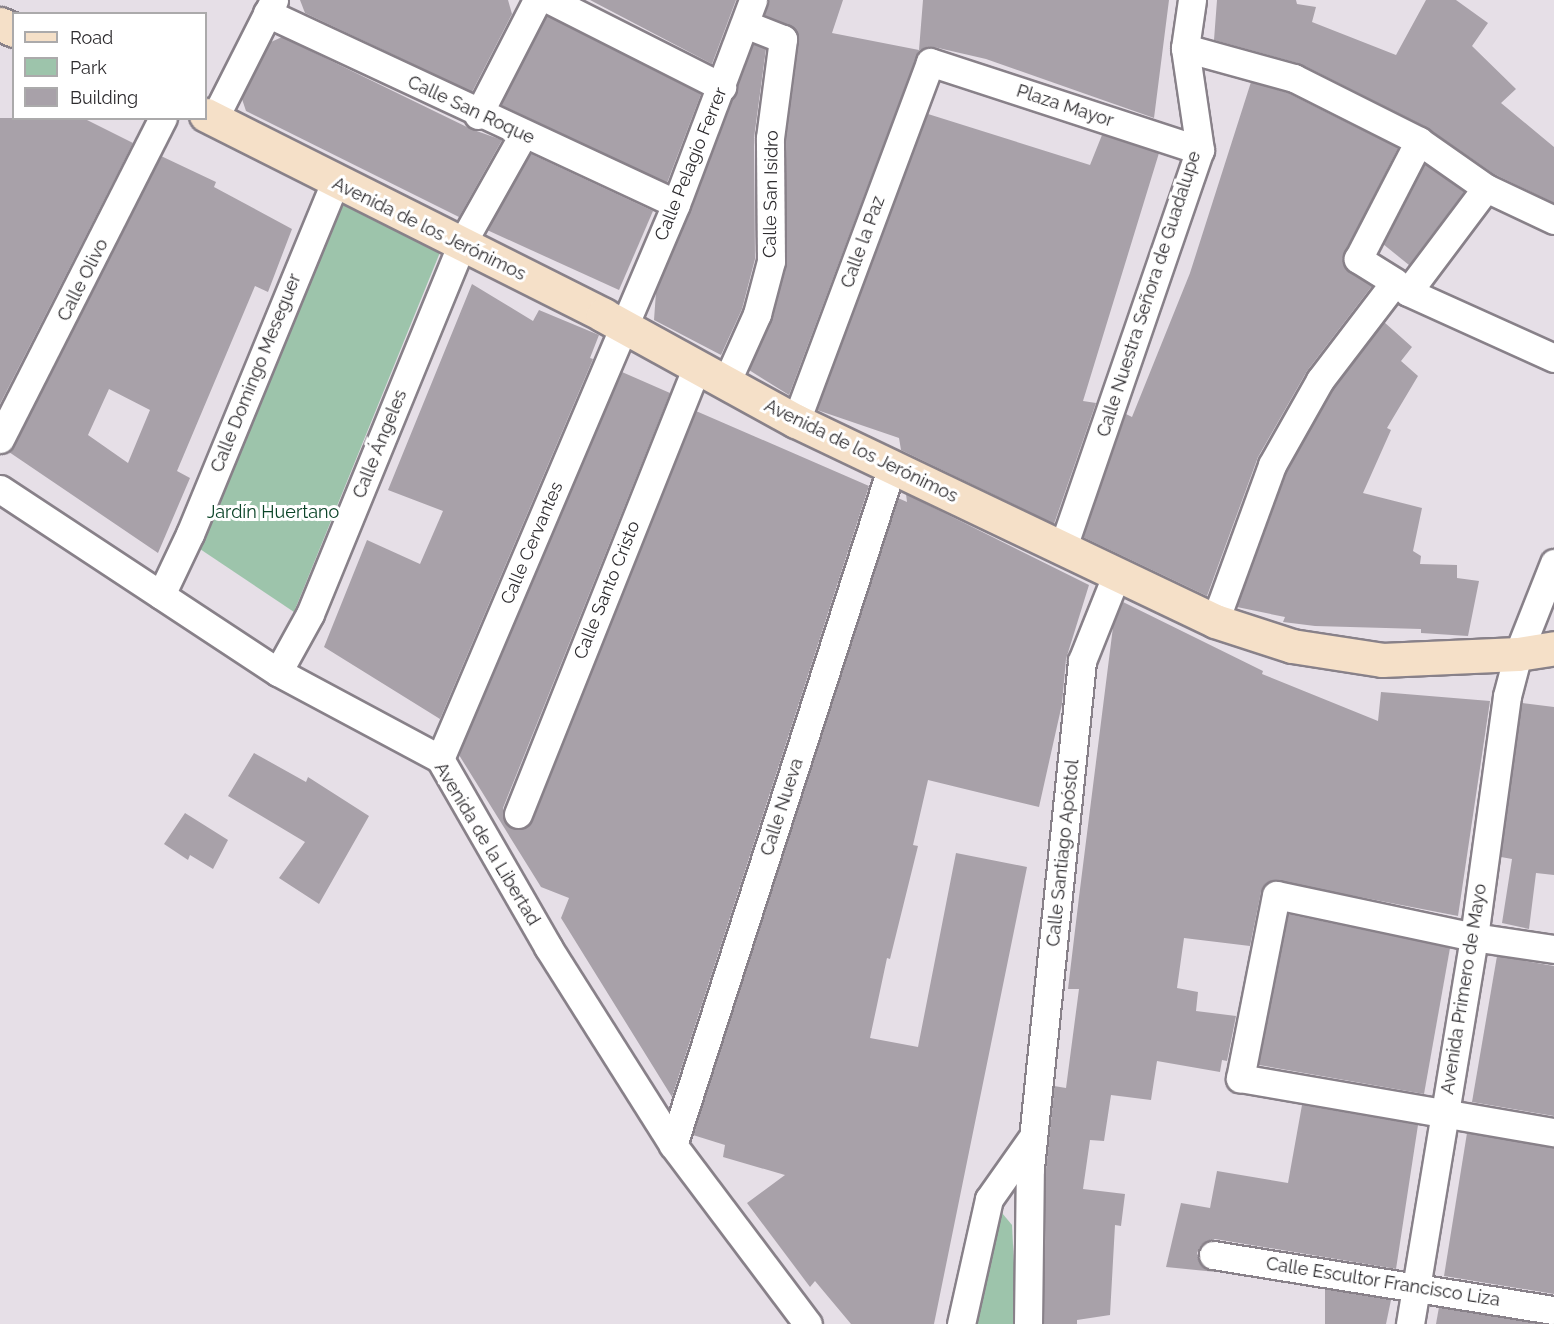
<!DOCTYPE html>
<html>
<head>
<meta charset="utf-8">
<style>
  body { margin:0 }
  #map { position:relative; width:1554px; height:1324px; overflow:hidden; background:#e6dfe7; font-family:Raleway,sans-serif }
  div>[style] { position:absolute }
  .green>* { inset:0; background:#9dc4ab }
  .building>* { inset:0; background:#a8a1a9 }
  .roads { filter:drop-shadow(2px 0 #888189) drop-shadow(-2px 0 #888189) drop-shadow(0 2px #888189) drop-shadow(0 -2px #888189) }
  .street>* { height:27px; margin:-13.5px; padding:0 13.5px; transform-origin:13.5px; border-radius:13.5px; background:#fff }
  .secondary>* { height:33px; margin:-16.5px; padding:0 16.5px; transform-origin:16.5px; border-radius:16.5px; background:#f5e0c8 }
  span { translate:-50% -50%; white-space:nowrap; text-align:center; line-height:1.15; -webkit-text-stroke:6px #fff; paint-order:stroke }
  .street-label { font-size:18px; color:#2d2b2e }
  .park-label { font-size:18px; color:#0b4428 }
  .legend { position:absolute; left:12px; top:12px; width:195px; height:108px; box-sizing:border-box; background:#fff; border:2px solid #abaaab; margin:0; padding:8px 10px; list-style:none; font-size:18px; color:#2d2b2e }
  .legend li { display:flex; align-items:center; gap:12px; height:30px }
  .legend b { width:30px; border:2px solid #abaaab }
</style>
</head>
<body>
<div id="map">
  <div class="green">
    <i style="clip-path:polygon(345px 192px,445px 240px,294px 612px,197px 547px)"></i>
    <i style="clip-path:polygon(1002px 1213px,1012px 1225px,1017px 1324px,975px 1324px,994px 1227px)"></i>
  </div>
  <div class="building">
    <i style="clip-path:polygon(300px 0,508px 0,512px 14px,472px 92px,305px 13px)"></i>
    <i style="clip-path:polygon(590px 0,736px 0,712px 64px)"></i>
    <i style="clip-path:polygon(768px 0,843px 0,832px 33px,919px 50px,789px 395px,749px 370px,771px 320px,786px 265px,786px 139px,799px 41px,794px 28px,764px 15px)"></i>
    <i style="clip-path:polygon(923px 0,1169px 0,1154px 118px,986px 59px,934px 47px,919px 50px)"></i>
    <i style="clip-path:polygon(1217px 0,1296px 0,1297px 4px,1316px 7px,1312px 22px,1396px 55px,1426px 0,1456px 0,1488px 23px,1472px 46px,1516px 89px,1501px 103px,1554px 147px,1554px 203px,1494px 174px,1426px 127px,1301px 64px,1214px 40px)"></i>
    <i style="clip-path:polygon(547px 16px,701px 94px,667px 183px,501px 105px)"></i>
    <i style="clip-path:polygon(282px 37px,471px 129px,502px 140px,459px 217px,246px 111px,242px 99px,271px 42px)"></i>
    <i style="clip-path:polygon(753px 44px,766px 49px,754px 138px,755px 259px,742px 309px,721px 355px,654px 320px,656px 292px)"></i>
    <i style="clip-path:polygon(1251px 82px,1288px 93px,1398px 148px,1342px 259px,1349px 272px,1372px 286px,1307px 371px,1258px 457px,1207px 596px,1083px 537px,1126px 414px,1132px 417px,1190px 273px)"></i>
    <i style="clip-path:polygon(928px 114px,1090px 165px,1102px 135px,1159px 153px,1083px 401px,1096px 403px,1054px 524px,901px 450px,899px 438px,817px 410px)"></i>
    <i style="clip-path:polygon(0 118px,83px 118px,133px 143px,0 404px)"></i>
    <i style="clip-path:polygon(531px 154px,653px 211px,619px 290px,487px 230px)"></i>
    <i style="clip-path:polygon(evenodd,161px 156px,216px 182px,214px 187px,292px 229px,268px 292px,255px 286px,177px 471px,190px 478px,158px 553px,9px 452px,161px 156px,109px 389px,150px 410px,128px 463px,88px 435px,109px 389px)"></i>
    <i style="clip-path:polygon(1425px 164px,1464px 192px,1409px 265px,1383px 244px)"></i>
    <i style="clip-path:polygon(472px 284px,533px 321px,539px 310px,599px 335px,590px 358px,593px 359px,440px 719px,324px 647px,367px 540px,420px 564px,443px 511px,388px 490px)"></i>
    <i style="clip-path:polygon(1384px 322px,1412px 347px,1401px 361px,1418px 376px,1387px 428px,1391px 430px,1363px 493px,1422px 508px,1413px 551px,1421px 556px,1420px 564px,1457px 565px,1457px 578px,1479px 581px,1468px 636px,1421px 633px,1421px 629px,1315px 626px,1283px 622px,1285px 617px,1237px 607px,1286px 472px,1333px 389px)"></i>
    <i style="clip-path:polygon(622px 372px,670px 393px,503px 808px,503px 817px,512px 828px,521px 829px,533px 820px,696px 411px,869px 486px,672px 1097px,561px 918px,569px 898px,541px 887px,459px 755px)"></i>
    <i style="clip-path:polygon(906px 494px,1089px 585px,1066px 659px,1062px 704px,1039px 807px,928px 780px,913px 845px,918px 846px,890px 959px,887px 958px,870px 1038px,918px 1047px,956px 853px,1027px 867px,934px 1324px,851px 1324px,815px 1281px,810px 1287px,747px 1203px,785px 1175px,723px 1157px,725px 1145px,693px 1135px,898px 498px,907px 502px)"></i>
    <i style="clip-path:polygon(1123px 602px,1263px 671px,1262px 674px,1378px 721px,1381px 692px,1490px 701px,1458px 916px,1272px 880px,1261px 892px,1250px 946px,1184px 938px,1177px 988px,1198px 992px,1196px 1011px,1236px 1016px,1227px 1061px,1222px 1060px,1220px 1072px,1157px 1061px,1151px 1100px,1111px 1095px,1104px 1141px,1090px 1140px,1083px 1189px,1125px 1194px,1121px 1226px,1115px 1225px,1110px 1315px,1077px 1320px,1077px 1324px,1044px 1324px,1046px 1169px,1054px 1092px,1054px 1086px,1066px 1088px,1079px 989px,1068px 989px,1079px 897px,1113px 627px)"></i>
    <i style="clip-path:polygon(1522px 703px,1554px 707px,1554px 875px,1536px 873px,1529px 929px,1502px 923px,1512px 859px,1501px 857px)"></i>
    <i style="clip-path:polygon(254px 753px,306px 782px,308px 777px,369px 816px,319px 904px,279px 878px,305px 842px,228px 796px)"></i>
    <i style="clip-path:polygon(185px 813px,228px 840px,213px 869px,190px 855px,188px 860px,164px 844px)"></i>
    <i style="clip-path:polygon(1288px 914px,1450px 948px,1424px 1094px,1259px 1065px)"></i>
    <i style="clip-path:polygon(1497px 956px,1554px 966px,1554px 1116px,1472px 1102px)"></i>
    <i style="clip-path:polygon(1302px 1105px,1418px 1125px,1396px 1269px,1215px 1239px,1201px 1245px,1197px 1253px,1203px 1267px,1216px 1272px,1166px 1267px,1181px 1203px,1210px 1208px,1217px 1171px,1288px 1183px)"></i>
    <i style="clip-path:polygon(1467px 1133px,1554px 1147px,1554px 1294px,1444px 1276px)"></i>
    <i style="clip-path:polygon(1325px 1289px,1391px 1300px,1386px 1324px,1325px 1324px)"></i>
    <i style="clip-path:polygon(1439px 1307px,1542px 1324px,1436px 1324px)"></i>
  </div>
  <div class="roads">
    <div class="street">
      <i style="left:550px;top:0;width:193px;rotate:26.8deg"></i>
      <i style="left:267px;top:13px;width:451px;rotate:25deg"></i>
      <i style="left:1185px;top:48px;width:113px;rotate:15.4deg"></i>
      <i style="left:1294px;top:78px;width:140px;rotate:26.7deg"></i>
      <i style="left:1419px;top:141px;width:82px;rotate:35deg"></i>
      <i style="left:478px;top:115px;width:129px;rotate:-62.8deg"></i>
      <i style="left:214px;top:119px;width:133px;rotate:-63.2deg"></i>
      <i style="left:1554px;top:220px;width:75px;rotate:-154.8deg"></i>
      <i style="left:1486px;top:188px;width:130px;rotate:126.9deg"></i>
      <i style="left:1408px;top:292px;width:160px;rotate:24.3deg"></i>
      <i style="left:726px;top:383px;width:76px;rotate:-65.8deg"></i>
      <i style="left:757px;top:314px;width:55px;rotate:-75.2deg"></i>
      <i style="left:771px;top:261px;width:123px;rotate:-90.5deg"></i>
      <i style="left:770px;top:138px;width:100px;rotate:-82.5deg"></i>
      <i style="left:783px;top:39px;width:41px;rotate:-158.5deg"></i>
      <i style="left:796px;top:421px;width:383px;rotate:-69.5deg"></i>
      <i style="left:930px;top:62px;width:284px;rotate:18.1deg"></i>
      <i style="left:0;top:439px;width:360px;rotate:-63.1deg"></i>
      <i style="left:0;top:489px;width:333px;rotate:33.4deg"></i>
      <i style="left:278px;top:672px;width:184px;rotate:28.2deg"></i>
      <i style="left:440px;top:759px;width:217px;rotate:60.1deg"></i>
      <i style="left:548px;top:947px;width:234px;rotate:57.7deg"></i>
      <i style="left:673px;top:1145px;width:224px;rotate:53deg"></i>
      <i style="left:1063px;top:547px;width:420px;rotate:-71deg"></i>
      <i style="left:1200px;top:150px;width:103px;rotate:-98.4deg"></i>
      <i style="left:1185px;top:48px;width:49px;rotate:-81.7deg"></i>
      <i style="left:161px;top:595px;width:68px;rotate:-64.6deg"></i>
      <i style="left:190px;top:534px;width:380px;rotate:-67.6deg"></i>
      <i style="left:1215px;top:621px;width:166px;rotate:-69.9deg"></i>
      <i style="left:1272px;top:465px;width:98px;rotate:-60.5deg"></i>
      <i style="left:1320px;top:380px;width:123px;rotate:-52.6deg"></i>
      <i style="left:1395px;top:282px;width:44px;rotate:-148.1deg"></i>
      <i style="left:1358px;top:259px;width:133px;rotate:-62.7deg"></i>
      <i style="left:278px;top:672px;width:66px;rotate:-61.1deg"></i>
      <i style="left:310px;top:614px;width:399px;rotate:-67.7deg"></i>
      <i style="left:461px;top:245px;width:126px;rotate:-60.6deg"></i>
      <i style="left:440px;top:759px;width:603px;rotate:-66.96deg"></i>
      <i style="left:676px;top:204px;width:218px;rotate:-69.3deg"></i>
      <i style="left:518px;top:814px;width:482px;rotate:-68.2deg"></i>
      <i style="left:1554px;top:949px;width:81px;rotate:-171.5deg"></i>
      <i style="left:1474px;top:937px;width:202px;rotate:-168deg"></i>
      <i style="left:1276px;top:895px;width:187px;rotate:101.1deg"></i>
      <i style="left:1240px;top:1078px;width:319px;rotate:9.8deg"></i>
      <i style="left:673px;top:1145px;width:710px;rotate:-72.13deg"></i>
      <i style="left:1213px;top:1255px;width:345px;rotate:9.2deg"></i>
      <i style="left:961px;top:1324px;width:128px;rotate:-77.4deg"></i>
      <i style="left:989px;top:1199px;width:75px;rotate:-54.8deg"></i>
      <i style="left:1028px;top:1324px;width:156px;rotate:-89.3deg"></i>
      <i style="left:1030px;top:1168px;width:510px;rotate:-84.14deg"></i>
      <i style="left:1082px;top:661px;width:92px;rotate:-68.2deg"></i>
      <i style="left:1410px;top:1324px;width:392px;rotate:-80.6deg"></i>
      <i style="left:1474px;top:937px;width:243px;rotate:-82.2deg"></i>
      <i style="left:1507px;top:696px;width:43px;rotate:-75.3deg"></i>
      <i style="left:1518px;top:654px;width:98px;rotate:-68.4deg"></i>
    </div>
    <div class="secondary">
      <i style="left:0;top:24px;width:15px;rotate:23deg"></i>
      <i style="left:206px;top:115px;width:445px;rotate:26.7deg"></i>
      <i style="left:603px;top:315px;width:220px;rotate:28.8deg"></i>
      <i style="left:796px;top:421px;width:464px;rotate:25.5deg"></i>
      <i style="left:1215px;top:621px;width:81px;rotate:18deg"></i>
      <i style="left:1292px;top:646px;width:91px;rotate:8.8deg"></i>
      <i style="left:1382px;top:660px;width:136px;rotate:-2.5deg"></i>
      <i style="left:1518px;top:654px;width:36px;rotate:-9deg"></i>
    </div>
  </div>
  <div class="street-label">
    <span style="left:1065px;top:106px;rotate:18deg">Plaza Mayor</span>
    <span style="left:471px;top:110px;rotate:25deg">Calle San Roque</span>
    <span style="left:691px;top:164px;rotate:-68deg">Calle Pelagio Ferrer</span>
    <span style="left:771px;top:194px;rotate:-89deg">Calle San Isidro</span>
    <span style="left:429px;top:229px;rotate:26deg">Avenida de los Jerónimos</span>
    <span style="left:863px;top:242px;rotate:-70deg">Calle la Paz</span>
    <span style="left:83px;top:280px;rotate:-63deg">Calle Olivo</span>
    <span style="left:1149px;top:294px;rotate:-72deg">Calle Nuestra Señora de Guadalupe</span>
    <span style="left:256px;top:373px;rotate:-68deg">Calle Domingo Meseguer</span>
    <span style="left:380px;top:444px;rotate:-68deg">Calle Ángeles</span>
    <span style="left:861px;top:451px;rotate:26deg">Avenida de los Jerónimos</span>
    <span style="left:532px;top:543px;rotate:-67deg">Calle Cervantes</span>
    <span style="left:607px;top:590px;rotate:-68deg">Calle Santo Cristo</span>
    <span style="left:782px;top:807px;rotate:-72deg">Calle Nueva</span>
    <span style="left:487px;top:844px;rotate:59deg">Avenida de la Libertad</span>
    <span style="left:1063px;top:853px;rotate:-84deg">Calle Santiago Apóstol</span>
    <span style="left:1464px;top:989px;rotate:-81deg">Avenida Primero de Mayo</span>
    <span style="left:1383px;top:1282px;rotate:9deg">Calle Escultor Francisco Liza</span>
  </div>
  <div class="park-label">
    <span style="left:273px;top:512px">Jardín Huertano</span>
  </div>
  <ul class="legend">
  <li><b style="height:8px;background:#f5e0c8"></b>Road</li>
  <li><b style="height:16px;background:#9dc4ab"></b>Park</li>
  <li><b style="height:16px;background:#a8a1a9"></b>Building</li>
  </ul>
</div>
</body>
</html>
